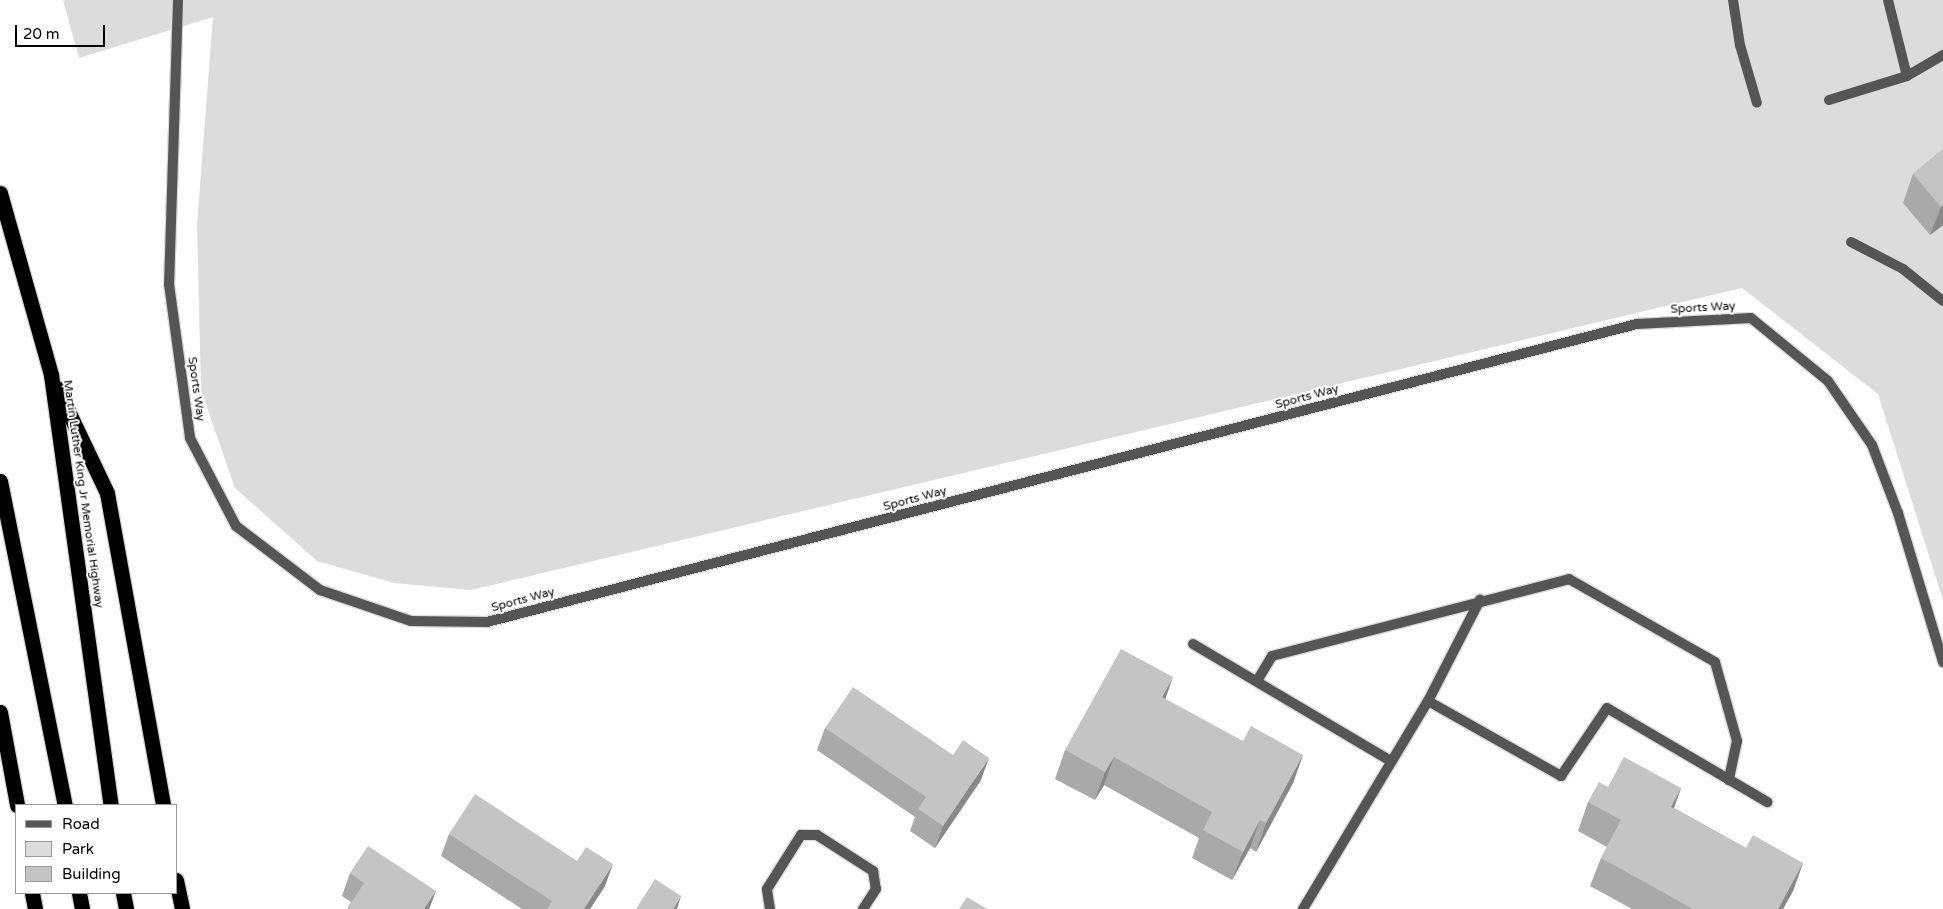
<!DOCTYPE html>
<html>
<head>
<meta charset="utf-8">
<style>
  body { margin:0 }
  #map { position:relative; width:1943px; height:909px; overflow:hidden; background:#fff; font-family:"Varela Round",sans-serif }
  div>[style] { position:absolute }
  .green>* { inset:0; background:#dcdcdc }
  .roads { filter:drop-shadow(1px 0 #dbdbdb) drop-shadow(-1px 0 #dbdbdb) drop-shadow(0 1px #dbdbdb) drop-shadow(0 -1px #dbdbdb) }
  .lane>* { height:10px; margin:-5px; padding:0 5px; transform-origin:5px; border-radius:5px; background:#555 }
  .street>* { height:10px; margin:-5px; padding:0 5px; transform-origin:5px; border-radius:5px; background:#555 }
  .highway>* { height:15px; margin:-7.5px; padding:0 7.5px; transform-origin:7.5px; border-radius:7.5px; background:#000 }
  .wall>* { inset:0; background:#a9a9a9 }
  .shaded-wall>* { inset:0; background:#898989 }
  .building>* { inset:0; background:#c4c4c4 }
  span { translate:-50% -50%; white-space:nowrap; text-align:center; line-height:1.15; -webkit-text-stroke:4px #fff; paint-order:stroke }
  .street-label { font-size:12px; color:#000 }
  .legend { position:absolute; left:15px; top:804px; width:162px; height:90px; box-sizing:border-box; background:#fff; border:1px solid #999; margin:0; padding:6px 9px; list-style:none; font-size:15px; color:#000 }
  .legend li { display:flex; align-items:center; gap:10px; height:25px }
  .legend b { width:25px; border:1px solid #999 }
  .scale { position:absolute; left:15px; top:25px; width:90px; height:22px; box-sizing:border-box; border:2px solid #000; border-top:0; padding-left:6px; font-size:15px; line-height:18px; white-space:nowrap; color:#000; -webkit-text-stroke:4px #fff; paint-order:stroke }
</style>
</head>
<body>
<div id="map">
  <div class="green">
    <i style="clip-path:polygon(63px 0,1943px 0,1943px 600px,1878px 394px,1742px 288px,471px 590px,394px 583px,317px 561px,235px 488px,201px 390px,197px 225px,213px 17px,79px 58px)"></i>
  </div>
  <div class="roads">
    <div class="lane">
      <i style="left:1733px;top:0;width:46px;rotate:81.2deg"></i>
      <i style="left:1740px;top:45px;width:60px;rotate:73.7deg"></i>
      <i style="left:1888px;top:0;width:78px;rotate:76deg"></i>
      <i style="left:1829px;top:100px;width:82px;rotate:-17.1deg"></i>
      <i style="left:1907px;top:76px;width:42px;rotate:-30.3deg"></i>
      <i style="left:1851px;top:242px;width:59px;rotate:27.4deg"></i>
      <i style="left:1903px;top:269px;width:51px;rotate:38.7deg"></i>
      <i style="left:1193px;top:644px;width:230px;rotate:30.6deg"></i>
      <i style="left:1257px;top:681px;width:29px;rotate:-59deg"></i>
      <i style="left:1272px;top:656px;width:307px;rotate:-14.5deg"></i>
      <i style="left:1569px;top:579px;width:168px;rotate:29.6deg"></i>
      <i style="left:1715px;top:662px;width:82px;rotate:74.4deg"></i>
      <i style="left:1737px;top:741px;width:40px;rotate:102deg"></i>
      <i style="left:1428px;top:701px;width:114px;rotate:-62.8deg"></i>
      <i style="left:770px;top:909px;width:20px;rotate:-99deg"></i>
      <i style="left:767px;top:889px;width:64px;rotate:-57.8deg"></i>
      <i style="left:801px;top:835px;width:16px"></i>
      <i style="left:817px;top:835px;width:67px;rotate:32.7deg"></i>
      <i style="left:873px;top:871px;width:18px;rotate:81deg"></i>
      <i style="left:876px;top:889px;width:24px;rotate:123deg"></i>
      <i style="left:1303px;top:909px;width:243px;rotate:-59deg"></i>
      <i style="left:1428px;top:701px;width:153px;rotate:29.4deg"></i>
      <i style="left:1561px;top:776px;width:82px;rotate:-55.9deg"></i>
      <i style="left:1607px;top:708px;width:186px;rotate:30.4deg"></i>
    </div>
    <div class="street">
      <i style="left:178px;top:0;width:284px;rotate:91.8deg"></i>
      <i style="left:169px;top:284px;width:155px;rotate:82.2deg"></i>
      <i style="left:190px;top:438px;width:99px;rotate:62.4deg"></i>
      <i style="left:236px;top:526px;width:106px;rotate:37.3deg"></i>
      <i style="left:320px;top:590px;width:96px;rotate:18.8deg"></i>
      <i style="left:411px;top:621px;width:76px;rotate:0.8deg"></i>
      <i style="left:487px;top:622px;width:1188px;rotate:-14.53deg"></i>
      <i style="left:1637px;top:324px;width:114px;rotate:-3deg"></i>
      <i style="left:1751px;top:318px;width:99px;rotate:39.3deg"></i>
      <i style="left:1828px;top:381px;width:78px;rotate:55.5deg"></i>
      <i style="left:1872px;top:445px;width:73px;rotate:69.1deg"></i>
      <i style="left:1898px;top:513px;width:156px;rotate:73.2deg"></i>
    </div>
    <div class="highway">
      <i style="left:0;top:193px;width:189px;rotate:74.3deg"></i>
      <i style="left:51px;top:375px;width:434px;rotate:82.1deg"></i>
      <i style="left:57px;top:388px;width:116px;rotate:64.5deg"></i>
      <i style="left:107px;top:493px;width:317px;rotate:79.8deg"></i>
      <i style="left:0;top:481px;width:330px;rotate:78.7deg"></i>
      <i style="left:0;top:712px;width:95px;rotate:79.6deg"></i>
      <i style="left:176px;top:880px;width:30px;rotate:78deg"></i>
      <i style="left:32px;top:893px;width:16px;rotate:79deg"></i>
      <i style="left:79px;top:893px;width:16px;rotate:79deg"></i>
      <i style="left:123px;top:893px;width:16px;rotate:79deg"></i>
    </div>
  </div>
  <div class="wall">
    <i style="clip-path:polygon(1943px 149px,1943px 225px,1930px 235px,1903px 203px,1913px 174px)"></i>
    <i style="clip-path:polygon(825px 728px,981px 780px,935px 848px,910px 831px,915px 817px,817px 750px)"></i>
    <i style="clip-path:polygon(1243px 741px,1303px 755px,1293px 783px,1256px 852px,1250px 848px,1232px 880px,1192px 858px,1199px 838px,1104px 785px,1095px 800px,1055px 779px,1065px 750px)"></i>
    <i style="clip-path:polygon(1608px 787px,1681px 788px,1674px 808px,1746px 848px,1803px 863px,1793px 891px,1783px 909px,1632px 909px,1590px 886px,1601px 858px,1607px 847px,1578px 831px,1588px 802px)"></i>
    <i style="clip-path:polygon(449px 834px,605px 886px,590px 909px,522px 909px,441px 856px)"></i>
    <i style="clip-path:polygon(350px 873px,436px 891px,429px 909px,347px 909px,351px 902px,342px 896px)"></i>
  </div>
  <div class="shaded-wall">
    <i style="clip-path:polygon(1943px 205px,1943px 225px,1930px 235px,1941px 207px)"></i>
    <i style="clip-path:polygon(1173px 677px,1163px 706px,1162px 697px)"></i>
    <i style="clip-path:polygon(1303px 755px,1293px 783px,1256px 852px,1266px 823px)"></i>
    <i style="clip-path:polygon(1114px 757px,1104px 785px,1095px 800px,1105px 772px)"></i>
    <i style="clip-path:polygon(989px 758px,981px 780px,935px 848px,943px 826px)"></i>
    <i style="clip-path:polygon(1681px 788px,1671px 816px,1671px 807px)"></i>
    <i style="clip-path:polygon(1260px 820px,1250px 848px,1232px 880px,1243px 852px)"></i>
    <i style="clip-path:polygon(1803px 863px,1793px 891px,1783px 909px,1778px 909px)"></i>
    <i style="clip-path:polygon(613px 864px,605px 886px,590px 909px,584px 909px)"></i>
    <i style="clip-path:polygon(436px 891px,429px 909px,424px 909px)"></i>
    <i style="clip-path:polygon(681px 896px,677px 909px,673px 909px)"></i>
  </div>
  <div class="building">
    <i style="clip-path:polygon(1943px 149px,1943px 205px,1941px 207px,1913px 174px)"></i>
    <i style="clip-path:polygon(1121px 649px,1173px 677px,1162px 697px,1243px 741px,1251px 726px,1303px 755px,1266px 823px,1260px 820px,1243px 852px,1203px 830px,1212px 812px,1114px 757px,1105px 772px,1065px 750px)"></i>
    <i style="clip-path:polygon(853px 687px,953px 755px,963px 740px,989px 758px,943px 826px,918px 809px,926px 797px,825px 728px)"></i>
    <i style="clip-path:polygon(1624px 757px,1681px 788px,1671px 807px,1746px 848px,1753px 835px,1803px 863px,1778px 909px,1693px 909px,1601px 858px,1621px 820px,1588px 802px,1599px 782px,1608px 787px)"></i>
    <i style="clip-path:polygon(475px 794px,577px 861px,586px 847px,613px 864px,584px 909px,547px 909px,552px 901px,449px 834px)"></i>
    <i style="clip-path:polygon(368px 846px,436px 891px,424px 909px,347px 909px,364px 883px,350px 873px)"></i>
    <i style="clip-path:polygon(655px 879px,681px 896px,673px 909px,636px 909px)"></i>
    <i style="clip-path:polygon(967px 897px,987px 909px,959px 909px)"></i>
  </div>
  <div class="street-label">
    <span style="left:1703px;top:308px;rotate:-3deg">Sports Way</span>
    <span style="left:196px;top:389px;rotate:82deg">Sports Way</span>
    <span style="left:1307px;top:397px;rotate:-15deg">Sports Way</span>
    <span style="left:83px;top:494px;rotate:82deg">Martin Luther King Jr Memorial Highway</span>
    <span style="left:915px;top:499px;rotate:-15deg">Sports Way</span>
    <span style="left:523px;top:600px;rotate:-15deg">Sports Way</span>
  </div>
  <ul class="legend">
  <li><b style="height:6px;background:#555"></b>Road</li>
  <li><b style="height:14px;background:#dcdcdc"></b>Park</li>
  <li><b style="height:14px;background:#c4c4c4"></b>Building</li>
  </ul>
  <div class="scale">20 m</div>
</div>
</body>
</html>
